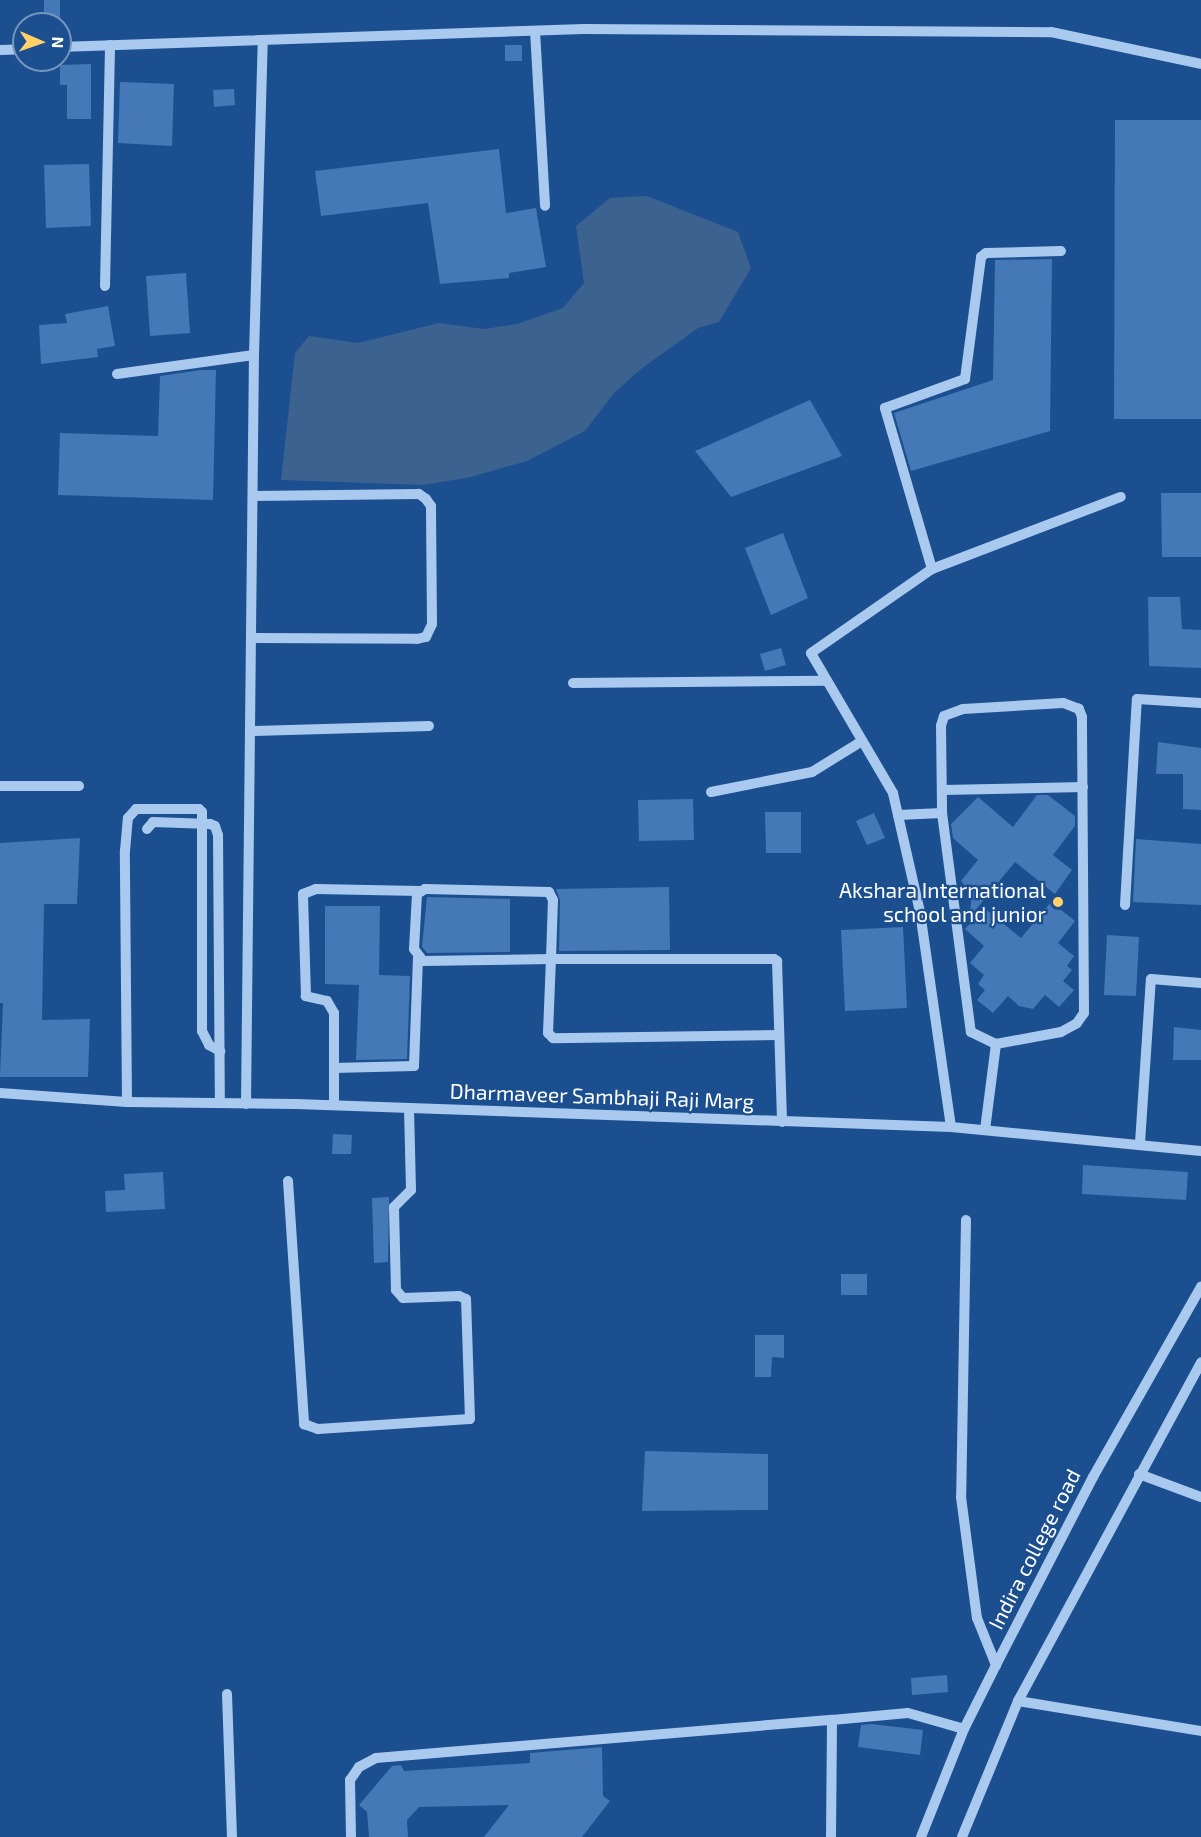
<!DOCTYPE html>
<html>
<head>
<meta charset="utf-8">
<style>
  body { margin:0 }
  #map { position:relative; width:1201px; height:1837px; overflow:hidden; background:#1b4f8f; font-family:"Exo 2",sans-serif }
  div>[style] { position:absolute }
  .water>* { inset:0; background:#3c6290 }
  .building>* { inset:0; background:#4478b7 }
  .minor>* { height:10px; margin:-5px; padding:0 5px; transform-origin:5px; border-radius:5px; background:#a9c9ee }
  .dots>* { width:16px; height:16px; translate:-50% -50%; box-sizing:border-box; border:3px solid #1b4f8f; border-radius:50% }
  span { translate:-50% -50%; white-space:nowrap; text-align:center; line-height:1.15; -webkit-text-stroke:4.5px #1b4f8f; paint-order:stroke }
  .poi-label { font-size:21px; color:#fff }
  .right { translate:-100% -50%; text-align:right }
  .street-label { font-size:21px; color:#fff }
  .north { position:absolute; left:12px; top:12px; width:60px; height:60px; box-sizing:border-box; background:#1b4f8f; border:2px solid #7695bc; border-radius:50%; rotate:92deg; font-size:16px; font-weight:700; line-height:24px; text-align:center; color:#fff }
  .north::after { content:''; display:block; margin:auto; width:21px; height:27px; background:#ffd166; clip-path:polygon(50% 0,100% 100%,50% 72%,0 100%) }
</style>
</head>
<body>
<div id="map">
  <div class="water">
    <i style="clip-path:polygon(647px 196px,738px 232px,751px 268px,719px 322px,698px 328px,641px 369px,614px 393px,585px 431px,527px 461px,471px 477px,423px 485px,281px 480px,295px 353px,309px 336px,358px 343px,439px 323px,484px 329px,517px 324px,563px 308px,584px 283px,576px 226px,610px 198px)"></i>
  </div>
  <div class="building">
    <i style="clip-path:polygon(44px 0,60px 0,60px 24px,44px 24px)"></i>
    <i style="clip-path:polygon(505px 45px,522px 45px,522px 61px,505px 61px)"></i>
    <i style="clip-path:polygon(91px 64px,91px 119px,67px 119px,67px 85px,60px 85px,60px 65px)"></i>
    <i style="clip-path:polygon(120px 82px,174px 84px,172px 146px,118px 143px)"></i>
    <i style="clip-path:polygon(234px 89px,235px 105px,214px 107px,213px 90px)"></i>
    <i style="clip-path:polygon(1115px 120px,1201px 120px,1201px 419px,1114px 419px)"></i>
    <i style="clip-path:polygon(499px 149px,506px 213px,536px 208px,546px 267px,509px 273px,509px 278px,440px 284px,428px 203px,321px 216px,315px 171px)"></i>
    <i style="clip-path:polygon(89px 164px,91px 226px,46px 228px,44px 165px)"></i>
    <i style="clip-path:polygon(1052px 259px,1050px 431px,911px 471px,894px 413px,993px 380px,995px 260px)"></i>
    <i style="clip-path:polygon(186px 273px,190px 333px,150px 336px,146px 276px)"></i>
    <i style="clip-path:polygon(108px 306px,115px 346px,97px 349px,98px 357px,41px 364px,39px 325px,67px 323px,65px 314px)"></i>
    <i style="clip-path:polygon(201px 370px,216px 370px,213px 500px,58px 495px,60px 433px,158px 436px,160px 376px)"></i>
    <i style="clip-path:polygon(810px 400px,842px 456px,731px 497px,695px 451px)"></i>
    <i style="clip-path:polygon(1161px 493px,1201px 493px,1201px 557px,1162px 557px)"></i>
    <i style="clip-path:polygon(783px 533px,808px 598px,771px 615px,745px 548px)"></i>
    <i style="clip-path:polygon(1148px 597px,1180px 597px,1182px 629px,1201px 630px,1201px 668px,1149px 666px)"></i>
    <i style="clip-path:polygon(781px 648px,786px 665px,765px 671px,760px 654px)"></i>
    <i style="clip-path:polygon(1158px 742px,1201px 748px,1201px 810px,1183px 809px,1183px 774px,1156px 774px)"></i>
    <i style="clip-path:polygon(1037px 795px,1048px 795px,1075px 816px,1075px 826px,1053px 855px,1072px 870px,1055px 894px,1015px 862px,969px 918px,972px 894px,961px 881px,978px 860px,953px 838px,951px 824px,978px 797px,1013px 827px)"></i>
    <i style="clip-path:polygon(693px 799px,694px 840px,639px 841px,638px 800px)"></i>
    <i style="clip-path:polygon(765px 812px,801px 812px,801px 853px,766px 853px)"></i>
    <i style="clip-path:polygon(874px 813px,885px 838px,867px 845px,856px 821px)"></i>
    <i style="clip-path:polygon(80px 838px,77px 904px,44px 904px,42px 1020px,90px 1019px,88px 1077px,0 1077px,3px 1003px,0 1003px,0 843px)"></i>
    <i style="clip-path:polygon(1136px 839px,1201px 844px,1201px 905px,1133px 902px)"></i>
    <i style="clip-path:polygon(669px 887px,670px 950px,559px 951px,560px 900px,556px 889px)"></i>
    <i style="clip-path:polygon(427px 897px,510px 899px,510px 952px,427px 953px,422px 947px)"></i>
    <i style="clip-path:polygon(1051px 902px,1075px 921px,1058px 943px,1074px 956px,1067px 966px,1072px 970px,1063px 981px,1074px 990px,1059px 1007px,1045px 995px,1033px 1009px,1019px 1006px,1008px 996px,993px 1013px,977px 1000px,985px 990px,978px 984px,984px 975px,970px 963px,984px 946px,965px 929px,984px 908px,1021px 938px)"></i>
    <i style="clip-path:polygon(325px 906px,380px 906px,379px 975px,410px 976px,407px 1059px,356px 1060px,359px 985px,325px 984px)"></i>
    <i style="clip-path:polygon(903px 927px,907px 1008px,845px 1011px,841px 930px)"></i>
    <i style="clip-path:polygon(1107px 935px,1139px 937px,1136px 996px,1104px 995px)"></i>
    <i style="clip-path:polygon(1174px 1027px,1201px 1030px,1201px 1060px,1173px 1060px)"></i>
    <i style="clip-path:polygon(333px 1134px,352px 1135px,351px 1154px,332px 1154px)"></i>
    <i style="clip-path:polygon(1083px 1165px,1188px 1172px,1186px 1200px,1082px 1194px)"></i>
    <i style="clip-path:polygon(163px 1172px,165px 1209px,106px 1212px,105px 1191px,125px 1190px,124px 1174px)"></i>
    <i style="clip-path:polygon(389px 1197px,388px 1262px,374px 1263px,372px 1198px)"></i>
    <i style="clip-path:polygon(841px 1274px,867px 1274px,867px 1295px,841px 1295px)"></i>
    <i style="clip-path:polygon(755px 1335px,784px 1335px,784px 1358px,772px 1357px,771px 1377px,755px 1377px)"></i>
    <i style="clip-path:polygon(645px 1451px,768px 1454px,768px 1510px,642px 1511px)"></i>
    <i style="clip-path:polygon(947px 1675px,948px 1692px,912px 1695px,911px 1678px)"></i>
    <i style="clip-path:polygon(871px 1724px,923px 1730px,920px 1755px,858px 1747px,861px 1725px)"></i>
    <i style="clip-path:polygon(602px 1747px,603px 1796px,610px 1801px,582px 1837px,484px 1837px,509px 1805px,419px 1807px,407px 1820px,408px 1837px,369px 1837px,367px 1812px,359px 1805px,392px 1766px,401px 1765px,404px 1771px,530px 1763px,530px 1753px)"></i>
  </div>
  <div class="minor">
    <i style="left:535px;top:31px;width:175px;rotate:86.7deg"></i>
    <i style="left:60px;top:47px;width:524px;rotate:-1.97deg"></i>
    <i style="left:584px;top:29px;width:467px;rotate:0.4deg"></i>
    <i style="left:1051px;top:32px;width:153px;rotate:12deg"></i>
    <i style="left:0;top:50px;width:24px;rotate:-2deg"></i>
    <i style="left:105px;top:286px;width:241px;rotate:-88.8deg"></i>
    <i style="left:117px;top:374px;width:138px;rotate:-7.9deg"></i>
    <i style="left:932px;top:569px;width:168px;rotate:-106.3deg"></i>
    <i style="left:885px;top:408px;width:85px;rotate:-19.9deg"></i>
    <i style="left:965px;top:379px;width:123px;rotate:-82.5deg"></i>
    <i style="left:981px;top:257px;width:6px;rotate:-39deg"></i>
    <i style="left:986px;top:253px;width:75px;rotate:-1.5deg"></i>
    <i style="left:251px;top:638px;width:166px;rotate:0.3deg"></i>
    <i style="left:417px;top:639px;width:9px;rotate:-13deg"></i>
    <i style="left:426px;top:637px;width:14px;rotate:-65deg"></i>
    <i style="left:432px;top:624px;width:118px;rotate:-90.5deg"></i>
    <i style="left:431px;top:506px;width:9px;rotate:-126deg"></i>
    <i style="left:426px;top:499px;width:9px;rotate:-144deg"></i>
    <i style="left:419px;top:494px;width:166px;rotate:179.3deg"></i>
    <i style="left:573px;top:683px;width:254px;rotate:-0.5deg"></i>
    <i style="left:250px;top:731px;width:179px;rotate:-1.6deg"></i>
    <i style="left:0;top:786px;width:79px"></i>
    <i style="left:942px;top:790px;width:141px;rotate:-1.2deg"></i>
    <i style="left:711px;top:792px;width:103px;rotate:-11.2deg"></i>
    <i style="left:812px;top:772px;width:59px;rotate:-31.8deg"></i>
    <i style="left:898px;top:815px;width:44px;rotate:-2.6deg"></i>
    <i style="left:147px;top:829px;width:9px;rotate:-49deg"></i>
    <i style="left:153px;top:822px;width:57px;rotate:2deg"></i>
    <i style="left:210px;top:824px;width:5px;rotate:22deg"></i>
    <i style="left:215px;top:826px;width:9px;rotate:72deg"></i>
    <i style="left:218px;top:835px;width:268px;rotate:89.6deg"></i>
    <i style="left:1125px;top:905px;width:206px;rotate:-86.7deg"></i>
    <i style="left:1137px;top:699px;width:64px;rotate:3.6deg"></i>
    <i style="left:779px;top:1035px;width:226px;rotate:179.2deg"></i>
    <i style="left:553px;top:1038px;width:7px;rotate:-135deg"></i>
    <i style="left:548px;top:1033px;width:74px;rotate:-87.7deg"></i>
    <i style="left:551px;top:959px;width:59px;rotate:-88.1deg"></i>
    <i style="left:553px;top:900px;width:9px;rotate:-117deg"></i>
    <i style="left:549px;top:892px;width:124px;rotate:-178.6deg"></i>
    <i style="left:425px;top:889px;width:9px;rotate:148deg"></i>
    <i style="left:417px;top:894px;width:55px;rotate:93.1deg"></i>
    <i style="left:414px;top:949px;width:15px;rotate:53deg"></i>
    <i style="left:423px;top:961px;width:65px;rotate:-0.9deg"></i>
    <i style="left:488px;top:960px;width:63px;rotate:-0.9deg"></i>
    <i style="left:551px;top:959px;width:223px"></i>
    <i style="left:774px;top:959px;width:4px;rotate:34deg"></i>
    <i style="left:777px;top:961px;width:161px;rotate:88.2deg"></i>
    <i style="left:334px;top:1068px;width:80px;rotate:-1.4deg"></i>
    <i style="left:414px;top:1066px;width:108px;rotate:-87.9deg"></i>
    <i style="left:0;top:1093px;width:127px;rotate:4.1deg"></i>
    <i style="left:127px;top:1102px;width:169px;rotate:0.7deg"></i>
    <i style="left:296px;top:1104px;width:655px;rotate:2.01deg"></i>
    <i style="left:951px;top:1127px;width:251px;rotate:5.5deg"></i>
    <i style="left:127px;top:1102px;width:251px;rotate:-90.5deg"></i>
    <i style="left:125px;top:851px;width:33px;rotate:-85deg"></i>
    <i style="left:128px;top:818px;width:12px;rotate:-48deg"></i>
    <i style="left:136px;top:809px;width:63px"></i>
    <i style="left:199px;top:809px;width:4px;rotate:45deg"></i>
    <i style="left:202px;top:812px;width:219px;rotate:90deg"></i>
    <i style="left:202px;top:1031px;width:16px;rotate:63deg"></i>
    <i style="left:209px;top:1045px;width:13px;rotate:29deg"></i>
    <i style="left:246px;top:1104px;width:749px;rotate:-89.39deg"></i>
    <i style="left:254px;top:355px;width:315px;rotate:-88.4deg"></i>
    <i style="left:334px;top:1105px;width:92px;rotate:-90deg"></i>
    <i style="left:334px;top:1013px;width:14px;rotate:-120deg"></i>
    <i style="left:327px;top:1001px;width:22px;rotate:-167deg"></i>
    <i style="left:306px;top:996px;width:102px;rotate:-91.7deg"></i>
    <i style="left:303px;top:894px;width:14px;rotate:-21deg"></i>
    <i style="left:316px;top:889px;width:104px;rotate:1.1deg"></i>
    <i style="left:951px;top:1127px;width:217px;rotate:-98.2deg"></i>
    <i style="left:920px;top:912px;width:122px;rotate:-102.8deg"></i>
    <i style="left:893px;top:793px;width:162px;rotate:-120.4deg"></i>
    <i style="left:811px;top:653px;width:147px;rotate:-34.8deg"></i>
    <i style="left:932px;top:569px;width:202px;rotate:-20.9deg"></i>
    <i style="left:985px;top:1130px;width:87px;rotate:-82.7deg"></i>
    <i style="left:996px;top:1044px;width:66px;rotate:-10.5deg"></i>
    <i style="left:1061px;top:1032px;width:18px;rotate:-29deg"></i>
    <i style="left:1077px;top:1023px;width:12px;rotate:-55deg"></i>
    <i style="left:1084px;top:1013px;width:296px;rotate:-90.4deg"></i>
    <i style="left:1082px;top:717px;width:9px;rotate:-111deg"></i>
    <i style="left:1079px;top:709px;width:17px;rotate:-159deg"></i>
    <i style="left:1063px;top:703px;width:100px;rotate:176.6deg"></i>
    <i style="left:963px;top:709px;width:20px;rotate:160deg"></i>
    <i style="left:944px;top:716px;width:10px;rotate:107deg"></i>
    <i style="left:941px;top:726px;width:87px;rotate:89.3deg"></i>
    <i style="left:942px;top:813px;width:221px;rotate:82.5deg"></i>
    <i style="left:971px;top:1032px;width:28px;rotate:26deg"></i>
    <i style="left:1140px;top:1143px;width:164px;rotate:-86.2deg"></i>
    <i style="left:1151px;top:979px;width:50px;rotate:4.6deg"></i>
    <i style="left:288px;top:1181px;width:244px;rotate:86.2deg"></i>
    <i style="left:304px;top:1424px;width:15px;rotate:20deg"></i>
    <i style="left:318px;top:1429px;width:152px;rotate:-3.8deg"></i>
    <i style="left:470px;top:1419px;width:120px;rotate:-91.9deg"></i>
    <i style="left:466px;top:1299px;width:8px;rotate:-157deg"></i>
    <i style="left:459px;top:1296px;width:56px;rotate:178deg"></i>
    <i style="left:403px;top:1298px;width:11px;rotate:-131deg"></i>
    <i style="left:396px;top:1290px;width:83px;rotate:-91.4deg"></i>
    <i style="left:394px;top:1207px;width:24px;rotate:-45deg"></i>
    <i style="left:411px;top:1190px;width:82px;rotate:-91.4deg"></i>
    <i style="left:966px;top:1220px;width:277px;rotate:91deg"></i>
    <i style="left:961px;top:1497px;width:122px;rotate:82.5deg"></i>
    <i style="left:977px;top:1618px;width:51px;rotate:68deg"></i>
    <i style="left:1139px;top:1474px;width:66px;rotate:20.4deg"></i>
    <i style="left:227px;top:1694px;width:143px;rotate:88deg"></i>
    <i style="left:1018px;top:1701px;width:185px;rotate:9.3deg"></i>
    <i style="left:351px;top:1837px;width:57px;rotate:-91deg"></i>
    <i style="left:350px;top:1780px;width:16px;rotate:-55deg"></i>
    <i style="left:359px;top:1767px;width:19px;rotate:-28deg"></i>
    <i style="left:376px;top:1758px;width:458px;rotate:-4.8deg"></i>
    <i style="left:831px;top:1837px;width:117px;rotate:-89.5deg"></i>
    <i style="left:832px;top:1720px;width:76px;rotate:-5.3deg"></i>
    <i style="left:908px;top:1713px;width:58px;rotate:15.9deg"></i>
    <i style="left:921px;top:1837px;width:116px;rotate:-68.3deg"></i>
    <i style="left:964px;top:1729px;width:72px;rotate:-63.4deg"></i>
    <i style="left:996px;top:1665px;width:212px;rotate:-62.7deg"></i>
    <i style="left:1093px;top:1477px;width:219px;rotate:-60.4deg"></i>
    <i style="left:962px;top:1837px;width:147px;rotate:-67.6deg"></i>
    <i style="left:1018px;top:1701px;width:385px;rotate:-61.6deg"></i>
  </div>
  <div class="dots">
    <i style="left:1058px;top:902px;background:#ffd166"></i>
  </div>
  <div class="poi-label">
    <span class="right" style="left:1046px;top:902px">Akshara International<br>school and junior</span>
  </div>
  <div class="street-label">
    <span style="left:602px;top:1096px;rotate:2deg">Dharmaveer Sambhaji Raji Marg</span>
    <span style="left:1034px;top:1549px;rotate:-63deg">Indira college road</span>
  </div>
  <div class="north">N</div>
</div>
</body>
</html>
